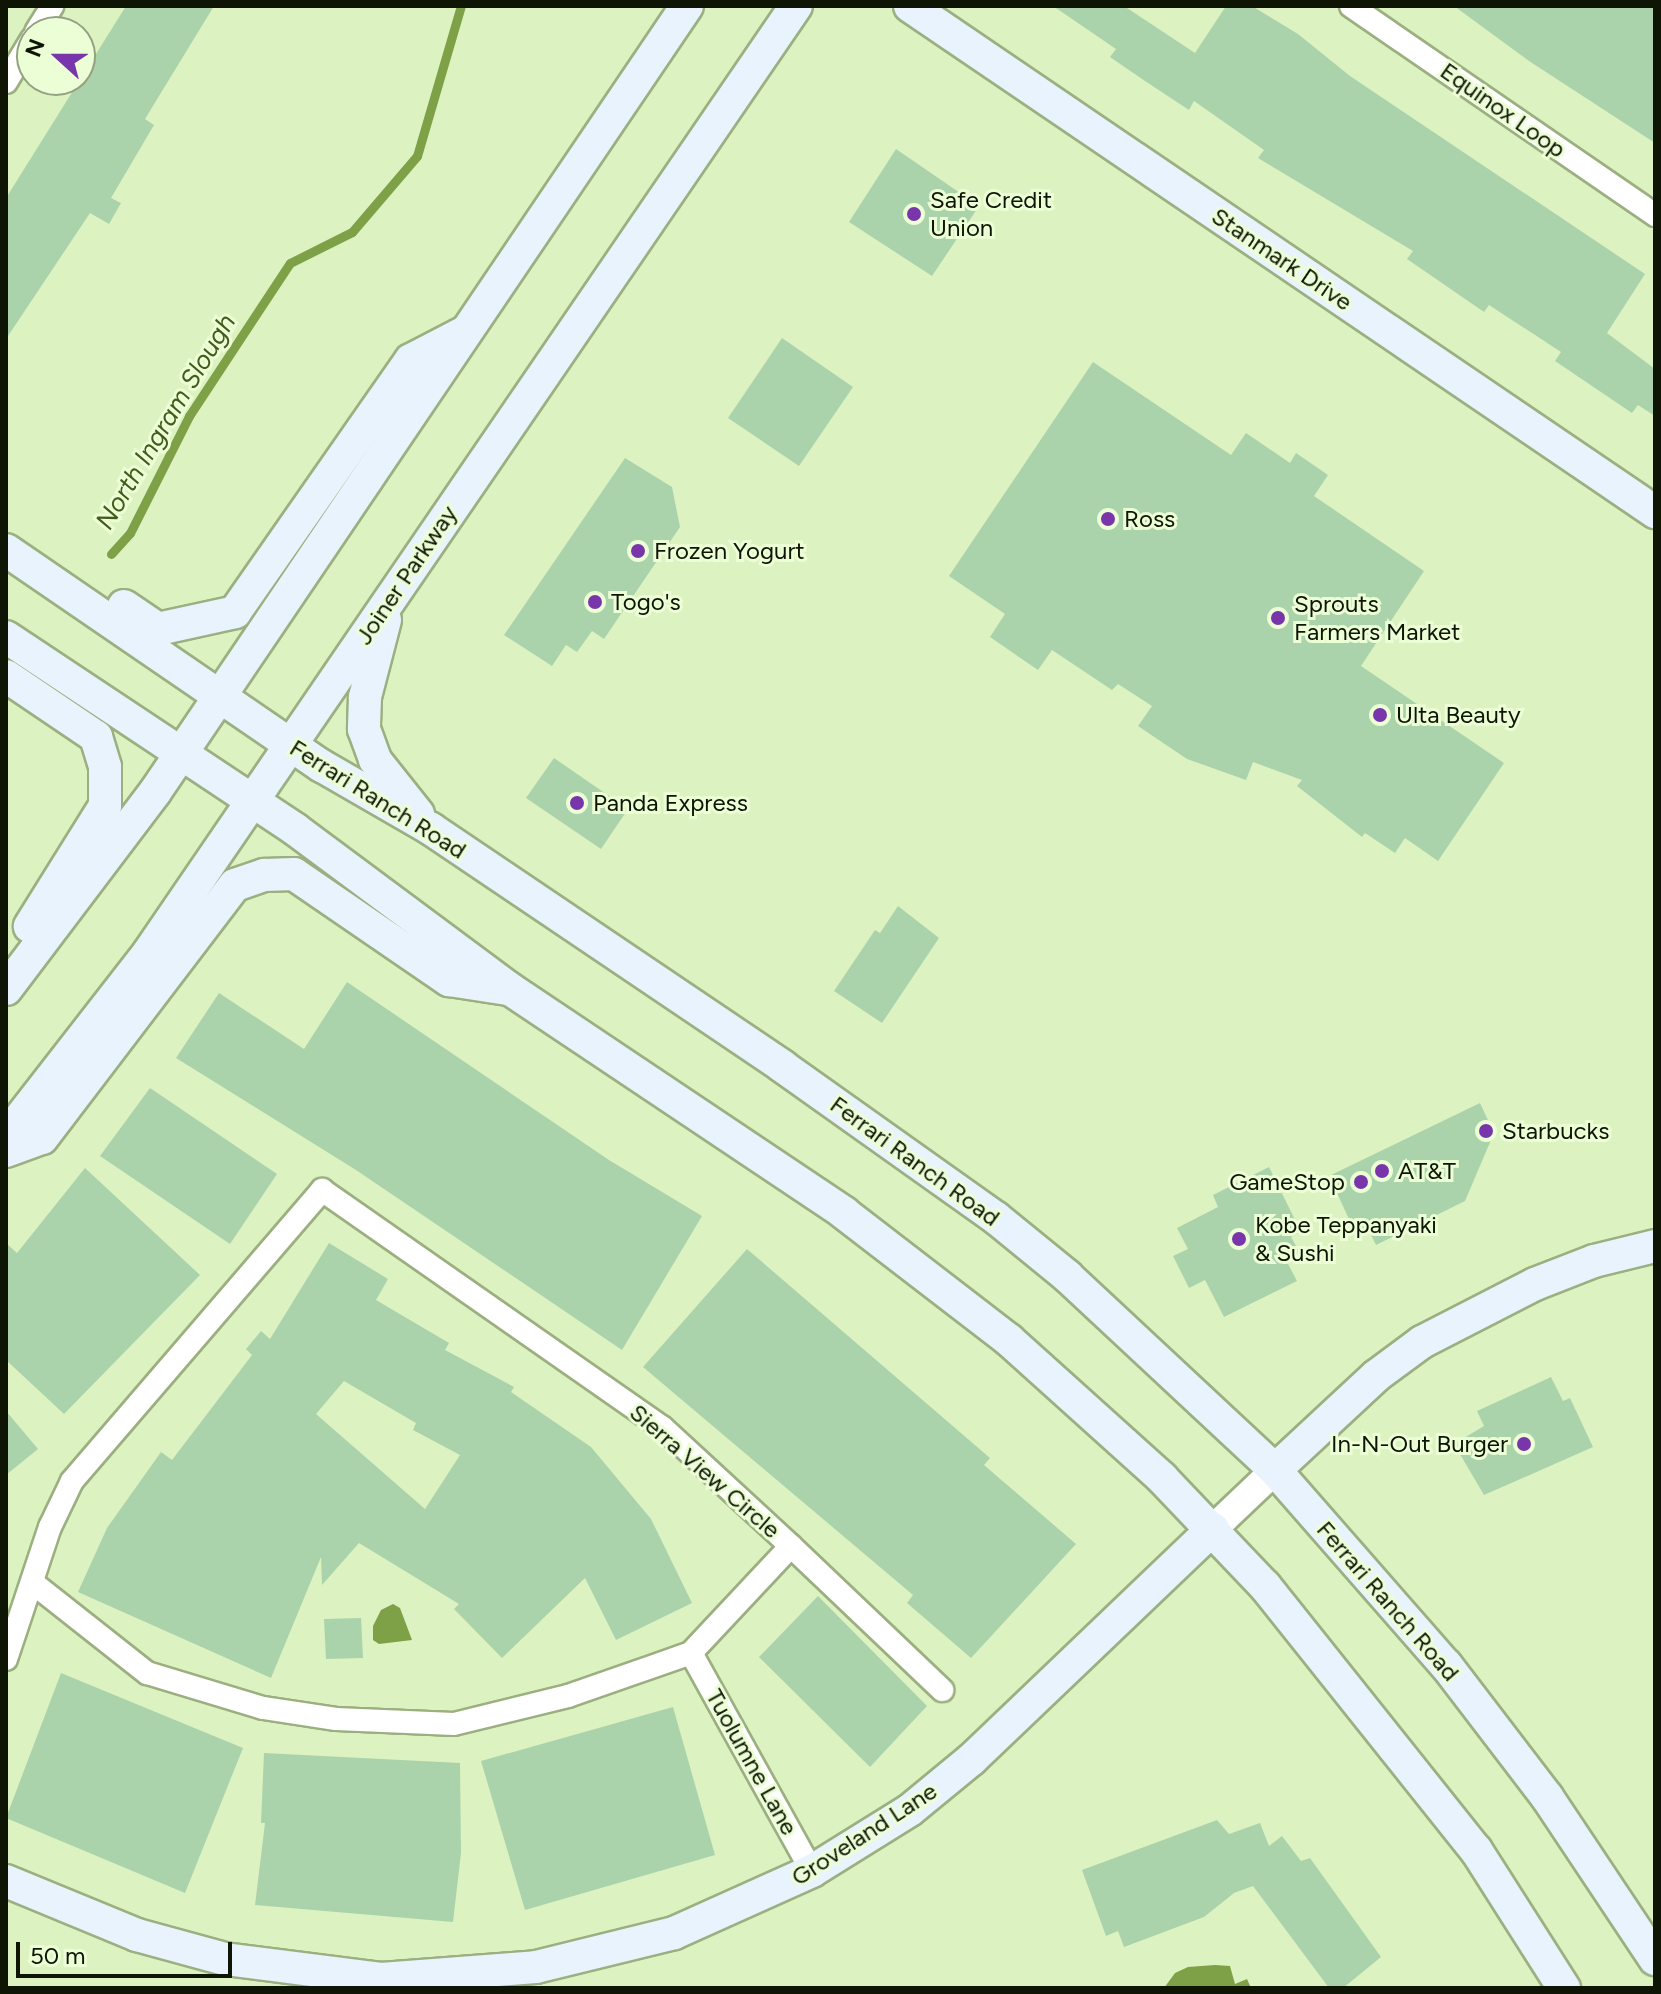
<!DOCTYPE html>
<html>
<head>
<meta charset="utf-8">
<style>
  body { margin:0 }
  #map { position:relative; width:1661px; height:1994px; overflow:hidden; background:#ddf2c1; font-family:Figtree,sans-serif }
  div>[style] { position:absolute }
  .water>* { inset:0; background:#7ea047 }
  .stream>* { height:9px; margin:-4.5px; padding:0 4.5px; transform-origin:4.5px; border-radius:4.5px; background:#7ea047 }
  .building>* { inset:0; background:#aad3ac }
  .roads { filter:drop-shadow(2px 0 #9baf80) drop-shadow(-2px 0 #9baf80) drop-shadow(0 2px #9baf80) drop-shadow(0 -2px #9baf80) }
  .minor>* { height:22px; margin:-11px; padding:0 11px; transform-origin:11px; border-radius:11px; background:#fff }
  .tertiary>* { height:28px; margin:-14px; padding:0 14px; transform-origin:14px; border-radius:14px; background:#fff }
  .secondary>* { height:32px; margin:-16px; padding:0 16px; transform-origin:16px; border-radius:16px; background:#e8f3fd }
  .dots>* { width:22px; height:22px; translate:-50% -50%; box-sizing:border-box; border:4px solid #ecfed6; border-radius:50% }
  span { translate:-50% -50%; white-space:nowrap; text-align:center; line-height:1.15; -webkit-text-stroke:6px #ecfed6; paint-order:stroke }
  .street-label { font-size:24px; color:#0e1504 }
  .poi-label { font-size:24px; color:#0e1504 }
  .left { translate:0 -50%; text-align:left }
  .right { translate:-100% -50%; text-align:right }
  .water-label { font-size:26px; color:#445a1b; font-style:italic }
  .frame { position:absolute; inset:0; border:8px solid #0e1504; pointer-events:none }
  .north { position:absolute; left:16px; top:16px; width:80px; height:80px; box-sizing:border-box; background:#ecfed6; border:2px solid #93a182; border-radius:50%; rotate:291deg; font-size:22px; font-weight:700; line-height:32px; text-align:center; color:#0e1504 }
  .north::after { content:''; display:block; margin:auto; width:28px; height:36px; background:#7836aa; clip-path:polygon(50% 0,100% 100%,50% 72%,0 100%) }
  .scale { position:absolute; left:16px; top:1942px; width:216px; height:36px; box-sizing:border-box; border:4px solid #0e1504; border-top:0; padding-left:10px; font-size:24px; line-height:28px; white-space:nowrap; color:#0e1504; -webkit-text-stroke:6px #ecfed6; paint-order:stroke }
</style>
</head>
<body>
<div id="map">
  <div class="water">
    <i style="clip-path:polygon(393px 1604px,400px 1608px,412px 1640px,379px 1644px,373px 1640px,373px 1626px,381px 1610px)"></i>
    <i style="clip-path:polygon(1215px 1965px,1230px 1966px,1235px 1984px,1247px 1979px,1251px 1988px,1164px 1988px,1175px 1973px,1188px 1967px)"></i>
  </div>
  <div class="stream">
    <i style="left:111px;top:554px;width:28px;rotate:-48deg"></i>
    <i style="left:130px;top:533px;width:131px;rotate:-63.2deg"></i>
    <i style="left:189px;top:416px;width:183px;rotate:-56.6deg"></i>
    <i style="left:290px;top:263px;width:69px;rotate:-26.6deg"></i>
    <i style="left:352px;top:232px;width:100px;rotate:-49.5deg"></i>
    <i style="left:417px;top:156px;width:156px;rotate:-73.7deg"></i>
  </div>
  <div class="building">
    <i style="clip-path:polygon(126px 6px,214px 6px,145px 119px,154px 125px,111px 198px,121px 203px,109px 224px,90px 213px,6px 339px,6px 198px)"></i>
    <i style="clip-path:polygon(1053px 6px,1124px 6px,1195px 53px,1226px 6px,1252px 6px,1298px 34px,1350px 76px,1645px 274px,1607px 333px,1655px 369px,1655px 416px,1638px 405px,1632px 413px,1555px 361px,1561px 352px,1489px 305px,1484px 312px,1407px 259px,1413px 251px,1258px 158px,1264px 150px,1194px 101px,1189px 110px,1145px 81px,1110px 57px,1116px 49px)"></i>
    <i style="clip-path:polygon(1454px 6px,1655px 6px,1655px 143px,1529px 61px)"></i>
    <i style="clip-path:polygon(896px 149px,979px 206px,932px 276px,849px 222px)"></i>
    <i style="clip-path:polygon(782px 338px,853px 387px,799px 466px,728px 418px)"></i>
    <i style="clip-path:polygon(1093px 362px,1231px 455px,1246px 433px,1290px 463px,1296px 453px,1328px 475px,1314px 496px,1424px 571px,1361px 666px,1504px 763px,1438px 861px,1405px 838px,1395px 853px,1365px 833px,1362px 837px,1297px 786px,1302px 780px,1253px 762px,1246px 780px,1187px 759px,1138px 726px,1152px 706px,1118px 684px,1112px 690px,1052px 650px,1038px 670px,990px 637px,1005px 614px,949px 576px)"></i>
    <i style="clip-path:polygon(625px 458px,672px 487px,680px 527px,604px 639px,592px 631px,577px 652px,566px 645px,552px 666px,504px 635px)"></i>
    <i style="clip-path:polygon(554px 758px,628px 809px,601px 849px,526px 798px)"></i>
    <i style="clip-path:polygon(898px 906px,939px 938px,882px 1023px,834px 991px,875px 930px,880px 933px)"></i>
    <i style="clip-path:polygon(347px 982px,609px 1160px,702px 1216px,622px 1350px,356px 1170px,176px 1058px,219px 993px,304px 1049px)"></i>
    <i style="clip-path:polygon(150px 1088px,277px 1174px,230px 1244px,100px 1156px)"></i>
    <i style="clip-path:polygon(1480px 1103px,1494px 1133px,1465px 1201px,1376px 1245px,1368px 1229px,1356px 1234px,1329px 1176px)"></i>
    <i style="clip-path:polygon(1269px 1167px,1301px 1232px,1291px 1237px,1300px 1253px,1286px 1260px,1297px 1281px,1224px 1317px,1205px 1280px,1189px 1288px,1173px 1256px,1188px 1249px,1177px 1228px,1218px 1207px,1213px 1195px)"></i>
    <i style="clip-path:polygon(85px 1168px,200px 1275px,64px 1414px,6px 1360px,6px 1243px,17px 1253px)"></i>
    <i style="clip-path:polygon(evenodd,329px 1243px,388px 1279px,376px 1300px,449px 1343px,445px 1350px,514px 1387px,511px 1392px,591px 1447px,651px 1519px,692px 1603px,616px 1640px,585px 1578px,502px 1658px,454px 1609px,459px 1604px,359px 1543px,322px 1585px,321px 1557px,271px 1678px,78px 1592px,107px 1528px,161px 1452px,172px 1460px,252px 1355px,246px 1349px,261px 1331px,270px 1339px,329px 1243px,344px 1381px,416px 1423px,413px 1430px,460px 1455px,425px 1509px,316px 1414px,344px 1381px)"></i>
    <i style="clip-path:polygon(747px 1249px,990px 1458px,984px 1465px,1076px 1544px,971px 1658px,907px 1603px,913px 1595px,643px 1367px)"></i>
    <i style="clip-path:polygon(1551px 1377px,1563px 1401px,1570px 1398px,1593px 1447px,1484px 1495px,1454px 1444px,1484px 1426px,1477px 1411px)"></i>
    <i style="clip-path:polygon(6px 1411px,38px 1449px,6px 1475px)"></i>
    <i style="clip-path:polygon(818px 1596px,927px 1706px,870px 1767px,759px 1657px)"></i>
    <i style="clip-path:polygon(361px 1618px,363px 1658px,326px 1659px,324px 1619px)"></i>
    <i style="clip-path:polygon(61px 1673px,243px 1748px,185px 1893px,6px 1818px)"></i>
    <i style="clip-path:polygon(673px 1707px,715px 1855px,525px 1910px,481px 1761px)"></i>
    <i style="clip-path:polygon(264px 1753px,460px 1763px,461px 1853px,453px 1922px,255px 1905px,265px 1823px,261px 1823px)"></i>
    <i style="clip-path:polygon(1217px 1820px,1229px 1834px,1260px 1823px,1269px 1846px,1282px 1836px,1301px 1861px,1310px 1858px,1381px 1957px,1343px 1988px,1329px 1988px,1253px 1886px,1234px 1893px,1204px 1917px,1124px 1947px,1118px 1931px,1106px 1936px,1082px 1870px)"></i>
  </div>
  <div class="roads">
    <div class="minor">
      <i style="left:1351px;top:6px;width:369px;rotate:34.5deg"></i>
      <i style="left:36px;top:32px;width:31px;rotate:-58deg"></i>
      <i style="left:6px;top:82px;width:50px;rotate:-58.8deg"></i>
      <i style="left:791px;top:1546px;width:209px;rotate:43.6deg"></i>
      <i style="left:691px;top:1653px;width:249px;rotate:61deg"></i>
      <i style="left:6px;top:1659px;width:139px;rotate:-71.6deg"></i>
      <i style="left:50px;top:1527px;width:51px;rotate:-64.4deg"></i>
      <i style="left:72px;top:1481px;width:384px;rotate:-49.3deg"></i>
      <i style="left:322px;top:1190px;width:414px;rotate:34.9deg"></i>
      <i style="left:662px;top:1427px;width:176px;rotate:42.7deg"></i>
      <i style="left:791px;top:1546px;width:146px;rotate:133.1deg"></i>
      <i style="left:691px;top:1653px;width:130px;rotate:160.7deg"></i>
      <i style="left:568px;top:1696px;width:117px;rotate:166.2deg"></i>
      <i style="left:454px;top:1724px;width:118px;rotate:-177.6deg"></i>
      <i style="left:336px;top:1719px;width:74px;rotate:-171.4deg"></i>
      <i style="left:263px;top:1708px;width:121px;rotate:-163.2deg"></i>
      <i style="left:147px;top:1673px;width:145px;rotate:-141.7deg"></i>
    </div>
    <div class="tertiary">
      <i style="left:1213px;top:1529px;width:86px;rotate:-43.6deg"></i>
    </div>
    <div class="secondary">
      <i style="left:910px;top:6px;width:901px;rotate:34.18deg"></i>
      <i style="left:6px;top:550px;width:383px;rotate:34.4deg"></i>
      <i style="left:322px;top:766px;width:126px;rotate:30deg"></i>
      <i style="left:431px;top:829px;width:424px;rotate:34deg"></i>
      <i style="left:782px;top:1066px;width:262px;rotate:35.4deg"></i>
      <i style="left:996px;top:1218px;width:92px;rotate:39.2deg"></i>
      <i style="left:1067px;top:1276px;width:284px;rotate:43deg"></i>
      <i style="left:1275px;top:1470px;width:259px;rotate:48.8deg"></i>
      <i style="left:1446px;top:1665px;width:166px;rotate:52.6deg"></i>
      <i style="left:1547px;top:1797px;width:195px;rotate:56.3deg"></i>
      <i style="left:124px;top:606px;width:41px;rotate:34.1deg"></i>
      <i style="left:158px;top:629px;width:79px;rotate:-12.4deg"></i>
      <i style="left:235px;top:612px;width:307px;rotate:-55.1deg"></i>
      <i style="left:411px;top:360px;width:59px;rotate:-27.4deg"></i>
      <i style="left:385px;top:620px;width:80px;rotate:104.6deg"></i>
      <i style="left:365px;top:697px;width:32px;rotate:92deg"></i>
      <i style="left:364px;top:729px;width:33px;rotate:70deg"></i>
      <i style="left:375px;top:760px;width:69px;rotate:51.5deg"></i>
      <i style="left:6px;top:637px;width:348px;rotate:33.6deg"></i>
      <i style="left:296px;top:830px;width:267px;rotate:36.6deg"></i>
      <i style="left:510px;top:989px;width:402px;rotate:33.8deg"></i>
      <i style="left:844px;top:1213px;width:208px;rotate:37.6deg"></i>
      <i style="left:1009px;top:1340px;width:206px;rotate:42deg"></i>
      <i style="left:1162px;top:1478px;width:149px;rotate:46.4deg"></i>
      <i style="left:1265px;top:1586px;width:338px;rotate:51.4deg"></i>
      <i style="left:1476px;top:1850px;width:164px;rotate:57.5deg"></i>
      <i style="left:6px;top:676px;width:109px;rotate:34.1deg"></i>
      <i style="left:96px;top:737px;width:31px;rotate:73deg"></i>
      <i style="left:105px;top:767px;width:39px;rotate:90deg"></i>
      <i style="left:105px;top:806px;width:142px;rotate:122deg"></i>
      <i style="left:6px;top:989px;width:247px;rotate:-52.9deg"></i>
      <i style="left:155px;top:792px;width:949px;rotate:-55.91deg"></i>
      <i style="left:6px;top:1136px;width:233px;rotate:-52.1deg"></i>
      <i style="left:149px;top:952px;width:1146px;rotate:-55.63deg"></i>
      <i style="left:6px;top:1151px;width:38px;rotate:-20deg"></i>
      <i style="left:42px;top:1138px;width:318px;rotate:-52.7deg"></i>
      <i style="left:235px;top:885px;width:31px;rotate:-19deg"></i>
      <i style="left:264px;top:875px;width:30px;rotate:-2deg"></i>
      <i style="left:294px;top:874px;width:188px;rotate:34.4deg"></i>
      <i style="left:449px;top:980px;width:59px;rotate:8.8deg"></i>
      <i style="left:1275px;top:1470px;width:138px;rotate:-42.9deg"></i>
      <i style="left:1376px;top:1376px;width:57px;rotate:-36.5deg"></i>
      <i style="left:1422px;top:1342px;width:127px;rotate:-27.2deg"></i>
      <i style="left:1535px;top:1284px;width:63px;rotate:-21.3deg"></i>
      <i style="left:1594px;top:1261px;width:63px;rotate:-13.8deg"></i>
      <i style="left:6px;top:1881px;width:142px;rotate:22.4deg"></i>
      <i style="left:137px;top:1935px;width:91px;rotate:15.3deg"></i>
      <i style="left:225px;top:1959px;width:157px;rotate:7.3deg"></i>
      <i style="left:381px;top:1979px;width:155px;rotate:-4.4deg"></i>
      <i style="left:536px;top:1967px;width:142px;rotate:-13.8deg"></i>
      <i style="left:674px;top:1933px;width:151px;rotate:-24.2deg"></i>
      <i style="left:812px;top:1871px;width:115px;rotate:-31.9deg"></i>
      <i style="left:910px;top:1810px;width:80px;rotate:-39.4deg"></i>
      <i style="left:972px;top:1759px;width:333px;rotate:-43.7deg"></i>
    </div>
  </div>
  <div class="dots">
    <i style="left:914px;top:214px;background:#7836aa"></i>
    <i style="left:1108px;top:519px;background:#7836aa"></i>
    <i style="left:638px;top:551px;background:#7836aa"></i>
    <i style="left:595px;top:602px;background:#7836aa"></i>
    <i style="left:1278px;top:618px;background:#7836aa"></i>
    <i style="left:1380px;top:715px;background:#7836aa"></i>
    <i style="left:577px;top:803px;background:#7836aa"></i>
    <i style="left:1486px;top:1131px;background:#7836aa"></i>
    <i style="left:1382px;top:1171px;background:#7836aa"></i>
    <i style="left:1361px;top:1182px;background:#7836aa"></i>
    <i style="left:1239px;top:1239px;background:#7836aa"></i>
    <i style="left:1524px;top:1444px;background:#7836aa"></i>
  </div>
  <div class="street-label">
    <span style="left:1503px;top:110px;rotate:35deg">Equinox Loop</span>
    <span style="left:1282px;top:259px;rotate:34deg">Stanmark Drive</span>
    <span style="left:406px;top:575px;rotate:-56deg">Joiner Parkway</span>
    <span style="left:378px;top:799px;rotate:32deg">Ferrari Ranch Road</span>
    <span style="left:915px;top:1161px;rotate:36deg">Ferrari Ranch Road</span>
    <span style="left:705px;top:1471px;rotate:41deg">Sierra View Circle</span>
    <span style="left:1388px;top:1601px;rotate:49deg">Ferrari Ranch Road</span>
    <span style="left:752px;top:1762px;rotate:61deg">Tuolumne Lane</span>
    <span style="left:864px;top:1834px;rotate:-33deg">Groveland Lane</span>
  </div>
  <div class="poi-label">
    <span class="left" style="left:930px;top:214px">Safe Credit<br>Union</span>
    <span class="left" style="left:1124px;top:519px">Ross</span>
    <span class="left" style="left:654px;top:551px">Frozen Yogurt</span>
    <span class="left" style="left:611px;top:602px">Togo's</span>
    <span class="left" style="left:1294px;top:618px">Sprouts<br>Farmers Market</span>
    <span class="left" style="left:1396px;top:715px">Ulta Beauty</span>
    <span class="left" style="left:593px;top:803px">Panda Express</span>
    <span class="left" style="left:1502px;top:1131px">Starbucks</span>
    <span class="left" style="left:1398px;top:1171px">AT&amp;T</span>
    <span class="right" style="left:1345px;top:1182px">GameStop</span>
    <span class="left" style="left:1255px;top:1239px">Kobe Teppanyaki<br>&amp; Sushi</span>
    <span class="right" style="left:1508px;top:1444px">In-N-Out Burger</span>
  </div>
  <div class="water-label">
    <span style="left:166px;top:422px;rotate:-59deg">North Ingram Slough</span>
  </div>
  <div class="frame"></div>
  <div class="north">N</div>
  <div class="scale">50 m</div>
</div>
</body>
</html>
